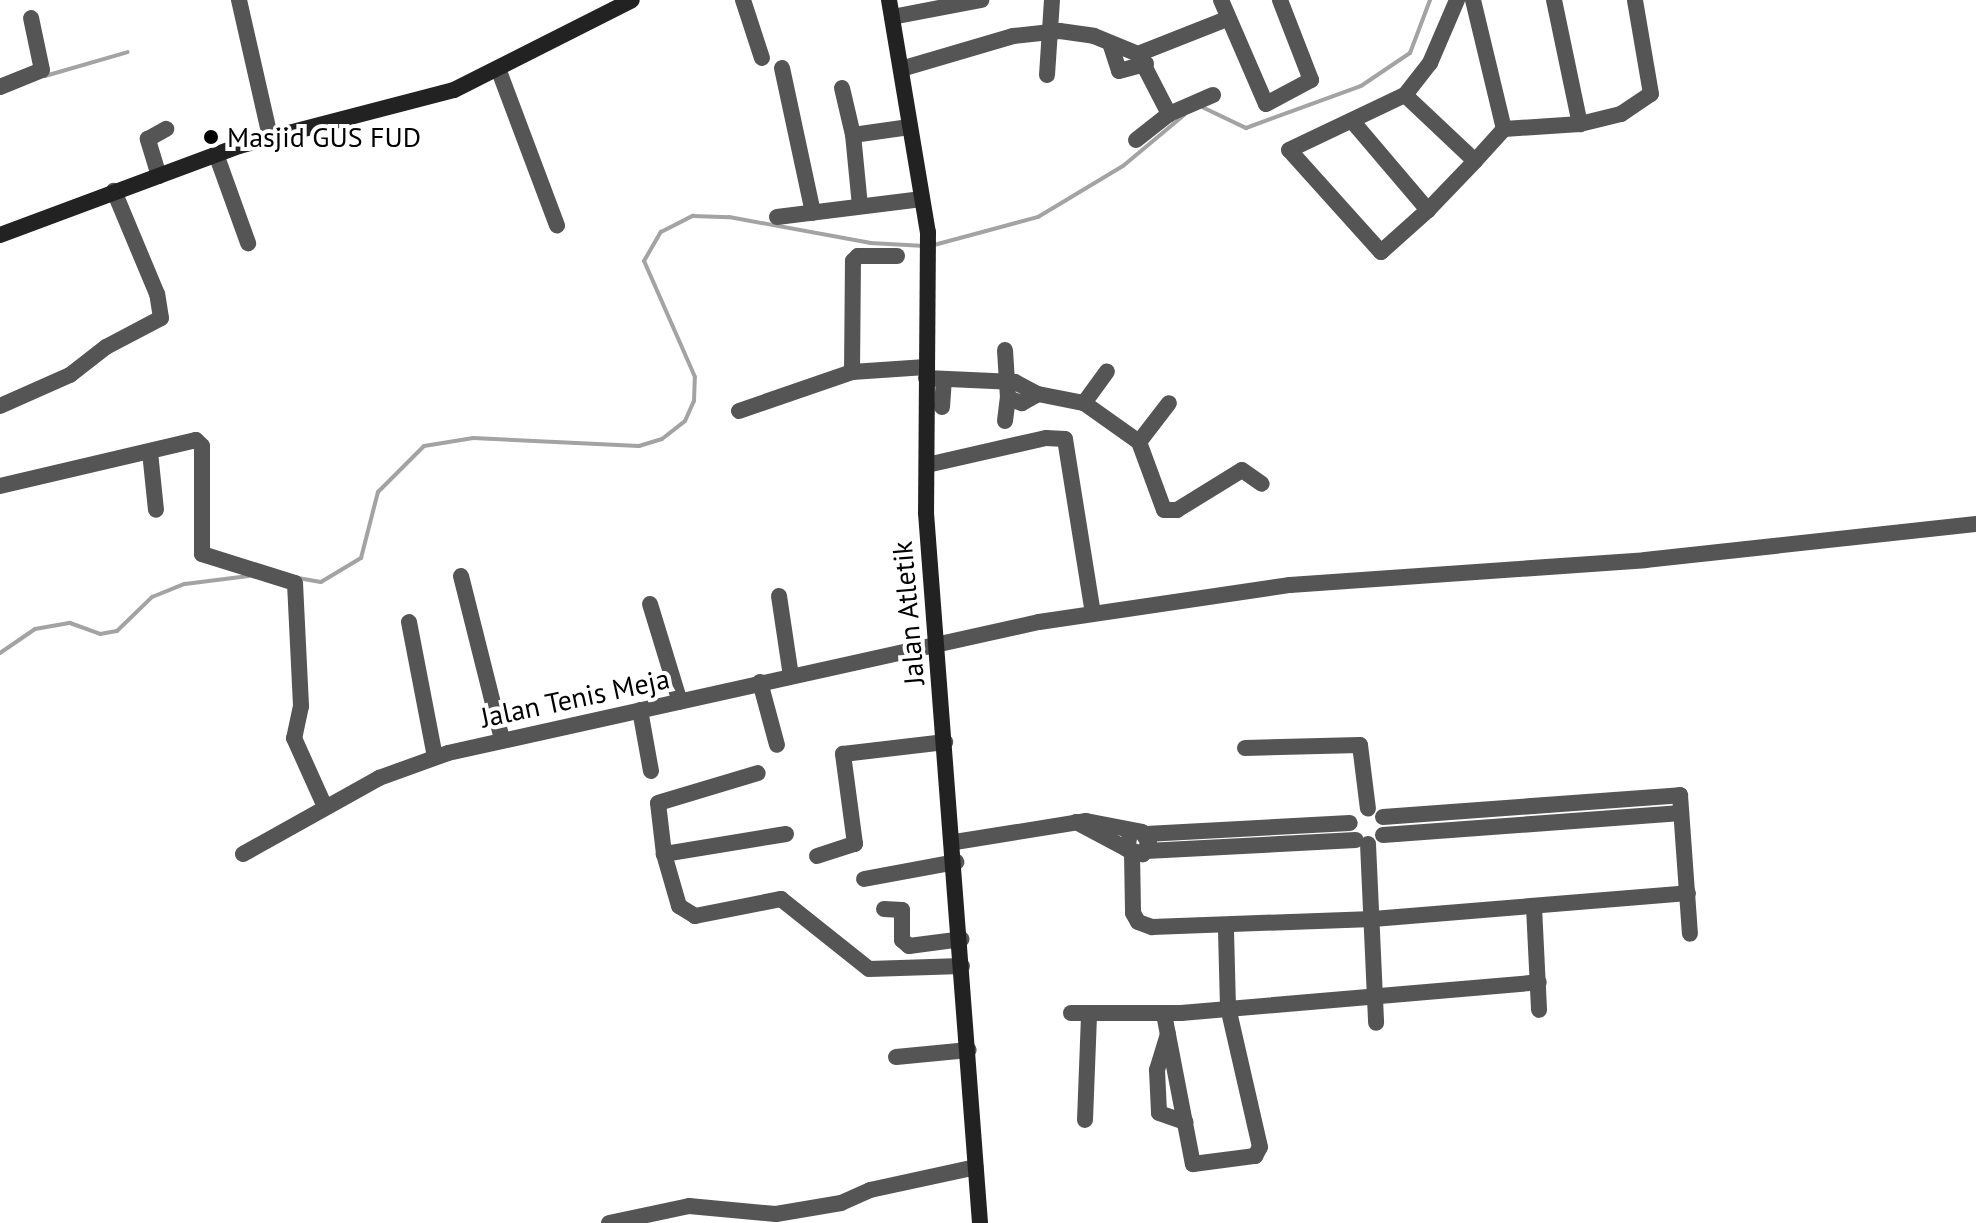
<!DOCTYPE html>
<html>
<head>
<meta charset="utf-8">
<style>
  body { margin:0 }
  #map { position:relative; width:1976px; height:1223px; overflow:hidden; background:#fff; font-family:"PT Sans",sans-serif }
  div>[style] { position:absolute }
  .stream>* { height:4px; margin:-2px; padding:0 2px; transform-origin:2px; border-radius:2px; background:#a3a3a3 }
  .street>* { height:16px; margin:-8px; padding:0 8px; transform-origin:8px; border-radius:8px; background:#555 }
  .secondary>* { height:16px; margin:-8px; padding:0 8px; transform-origin:8px; border-radius:8px; background:#222 }
  .dots>* { width:22px; height:22px; translate:-50% -50%; box-sizing:border-box; border:4px solid #fff; border-radius:50% }
  span { translate:-50% -50%; white-space:nowrap; text-align:center; line-height:1.15; -webkit-text-stroke:8px #fff; paint-order:stroke }
  .poi-label { font-size:28px; color:#000 }
  .left { translate:0 -50%; text-align:left }
  .street-label { font-size:28px; color:#000 }
</style>
</head>
<body>
<div id="map">
  <div class="stream">
    <i style="left:45px;top:76px;width:86px;rotate:-16.1deg"></i>
    <i style="left:1202px;top:107px;width:49px;rotate:25.5deg"></i>
    <i style="left:1246px;top:128px;width:122px;rotate:-20.1deg"></i>
    <i style="left:1361px;top:86px;width:59px;rotate:-34deg"></i>
    <i style="left:1410px;top:53px;width:57px;rotate:-69.3deg"></i>
    <i style="left:934px;top:245px;width:108px;rotate:-15.1deg"></i>
    <i style="left:1038px;top:217px;width:99px;rotate:-31deg"></i>
    <i style="left:1123px;top:166px;width:80px;rotate:-39.9deg"></i>
    <i style="left:298px;top:578px;width:23px;rotate:10deg"></i>
    <i style="left:321px;top:582px;width:47px;rotate:-31deg"></i>
    <i style="left:361px;top:558px;width:68px;rotate:-75.6deg"></i>
    <i style="left:378px;top:492px;width:65px;rotate:-45deg"></i>
    <i style="left:424px;top:446px;width:50px;rotate:-9.3deg"></i>
    <i style="left:473px;top:438px;width:166px;rotate:2.8deg"></i>
    <i style="left:639px;top:446px;width:24px;rotate:-17deg"></i>
    <i style="left:662px;top:439px;width:29px;rotate:-38deg"></i>
    <i style="left:685px;top:421px;width:22px;rotate:-66deg"></i>
    <i style="left:694px;top:401px;width:24px;rotate:-88deg"></i>
    <i style="left:695px;top:377px;width:127px;rotate:-113.7deg"></i>
    <i style="left:644px;top:261px;width:34px;rotate:-60deg"></i>
    <i style="left:661px;top:232px;width:36px;rotate:-27deg"></i>
    <i style="left:693px;top:216px;width:36px;rotate:2deg"></i>
    <i style="left:729px;top:217px;width:143px;rotate:10.4deg"></i>
    <i style="left:870px;top:243px;width:55px;rotate:3.1deg"></i>
    <i style="left:0;top:653px;width:42px;rotate:-34.4deg"></i>
    <i style="left:35px;top:629px;width:36px;rotate:-10deg"></i>
    <i style="left:70px;top:623px;width:32px;rotate:20deg"></i>
    <i style="left:100px;top:634px;width:17px;rotate:-10deg"></i>
    <i style="left:117px;top:631px;width:49px;rotate:-44.2deg"></i>
    <i style="left:152px;top:597px;width:35px;rotate:-22deg"></i>
    <i style="left:185px;top:584px;width:64px;rotate:-7.1deg"></i>
  </div>
  <div class="street">
    <i style="left:239px;top:0;width:140px;rotate:77.2deg"></i>
    <i style="left:743px;top:0;width:61px;rotate:71.9deg"></i>
    <i style="left:1221px;top:0;width:113px;rotate:66.6deg"></i>
    <i style="left:1266px;top:104px;width:51px;rotate:-28.1deg"></i>
    <i style="left:1311px;top:80px;width:86px;rotate:-111.2deg"></i>
    <i style="left:1473px;top:0;width:133px;rotate:76.5deg"></i>
    <i style="left:1504px;top:129px;width:76px;rotate:-3.8deg"></i>
    <i style="left:1554px;top:0;width:127px;rotate:78.2deg"></i>
    <i style="left:1580px;top:124px;width:42px;rotate:-13.7deg"></i>
    <i style="left:1621px;top:114px;width:36px;rotate:-34deg"></i>
    <i style="left:1651px;top:94px;width:95px;rotate:-99.7deg"></i>
    <i style="left:892px;top:17px;width:91px;rotate:-10.8deg"></i>
    <i style="left:1110px;top:43px;width:29px;rotate:72deg"></i>
    <i style="left:1119px;top:71px;width:28px;rotate:-15deg"></i>
    <i style="left:1138px;top:54px;width:96px;rotate:-21.5deg"></i>
    <i style="left:782px;top:68px;width:148px;rotate:77.9deg"></i>
    <i style="left:901px;top:69px;width:117px;rotate:-16.4deg"></i>
    <i style="left:1013px;top:36px;width:47px;rotate:-6.1deg"></i>
    <i style="left:1060px;top:31px;width:34px;rotate:8deg"></i>
    <i style="left:1094px;top:36px;width:48px;rotate:22.2deg"></i>
    <i style="left:1138px;top:54px;width:68px;rotate:62.7deg"></i>
    <i style="left:1169px;top:114px;width:48px;rotate:-23.4deg"></i>
    <i style="left:499px;top:71px;width:165px;rotate:69.4deg"></i>
    <i style="left:1047px;top:75px;width:75px;rotate:-86.2deg"></i>
    <i style="left:0;top:87px;width:45px;rotate:-22deg"></i>
    <i style="left:42px;top:70px;width:53px;rotate:-101.9deg"></i>
    <i style="left:842px;top:88px;width:48px;rotate:76.8deg"></i>
    <i style="left:1405px;top:95px;width:96px;rotate:43.3deg"></i>
    <i style="left:1475px;top:161px;width:43px;rotate:-47.8deg"></i>
    <i style="left:1353px;top:122px;width:116px;rotate:49.6deg"></i>
    <i style="left:1428px;top:210px;width:68px;rotate:-46.2deg"></i>
    <i style="left:1136px;top:140px;width:42px;rotate:-38.2deg"></i>
    <i style="left:216px;top:154px;width:95px;rotate:70.2deg"></i>
    <i style="left:159px;top:176px;width:39px;rotate:-107deg"></i>
    <i style="left:148px;top:139px;width:21px;rotate:-29deg"></i>
    <i style="left:860px;top:206px;width:71px;rotate:-95.6deg"></i>
    <i style="left:853px;top:135px;width:57px;rotate:-8.1deg"></i>
    <i style="left:1428px;top:210px;width:63px;rotate:138.2deg"></i>
    <i style="left:1381px;top:252px;width:137px;rotate:-132deg"></i>
    <i style="left:1289px;top:150px;width:128px;rotate:-25.4deg"></i>
    <i style="left:1405px;top:95px;width:41px;rotate:-52deg"></i>
    <i style="left:1430px;top:63px;width:69px;rotate:-66.8deg"></i>
    <i style="left:777px;top:217px;width:146px;rotate:-7.1deg"></i>
    <i style="left:1005px;top:350px;width:48px;rotate:86.4deg"></i>
    <i style="left:1008px;top:398px;width:15px;rotate:20deg"></i>
    <i style="left:1022px;top:403px;width:18px;rotate:-29deg"></i>
    <i style="left:852px;top:372px;width:111px;rotate:-89.5deg"></i>
    <i style="left:853px;top:261px;width:7px;rotate:-45deg"></i>
    <i style="left:858px;top:256px;width:39px"></i>
    <i style="left:926px;top:378px;width:89px;rotate:2.6deg"></i>
    <i style="left:1015px;top:382px;width:26px;rotate:28deg"></i>
    <i style="left:1038px;top:394px;width:47px;rotate:11.1deg"></i>
    <i style="left:1084px;top:403px;width:67px;rotate:35.3deg"></i>
    <i style="left:1139px;top:442px;width:72px;rotate:69.8deg"></i>
    <i style="left:1164px;top:510px;width:13px"></i>
    <i style="left:1177px;top:510px;width:76px;rotate:-31.6deg"></i>
    <i style="left:1242px;top:470px;width:24px;rotate:35deg"></i>
    <i style="left:1084px;top:403px;width:39px;rotate:-54deg"></i>
    <i style="left:0;top:406px;width:77px;rotate:-23.9deg"></i>
    <i style="left:70px;top:375px;width:46px;rotate:-37.9deg"></i>
    <i style="left:106px;top:347px;width:62px;rotate:-27.8deg"></i>
    <i style="left:161px;top:318px;width:24px;rotate:-99deg"></i>
    <i style="left:157px;top:294px;width:112px;rotate:-112.7deg"></i>
    <i style="left:942px;top:407px;width:28px;rotate:-86deg"></i>
    <i style="left:739px;top:411px;width:120px;rotate:-19deg"></i>
    <i style="left:852px;top:372px;width:74px;rotate:-3.9deg"></i>
    <i style="left:1005px;top:421px;width:23px;rotate:-83deg"></i>
    <i style="left:1139px;top:442px;width:49px;rotate:-52.4deg"></i>
    <i style="left:150px;top:452px;width:58px;rotate:84.1deg"></i>
    <i style="left:927px;top:465px;width:122px;rotate:-12.8deg"></i>
    <i style="left:1046px;top:438px;width:19px;rotate:3deg"></i>
    <i style="left:1065px;top:439px;width:176px;rotate:80.9deg"></i>
    <i style="left:0;top:486px;width:201px;rotate:-13.2deg"></i>
    <i style="left:196px;top:440px;width:8px;rotate:45deg"></i>
    <i style="left:202px;top:446px;width:108px;rotate:90deg"></i>
    <i style="left:202px;top:554px;width:97px;rotate:17.3deg"></i>
    <i style="left:295px;top:583px;width:123px;rotate:87.2deg"></i>
    <i style="left:301px;top:706px;width:33px;rotate:102deg"></i>
    <i style="left:294px;top:738px;width:76px;rotate:65.8deg"></i>
    <i style="left:461px;top:576px;width:168px;rotate:75.9deg"></i>
    <i style="left:779px;top:596px;width:81px;rotate:81.5deg"></i>
    <i style="left:650px;top:604px;width:102px;rotate:73deg"></i>
    <i style="left:409px;top:622px;width:137px;rotate:79.1deg"></i>
    <i style="left:760px;top:682px;width:65px;rotate:74.9deg"></i>
    <i style="left:640px;top:710px;width:62px;rotate:79.8deg"></i>
    <i style="left:1245px;top:748px;width:115px;rotate:-1.5deg"></i>
    <i style="left:1360px;top:745px;width:64px;rotate:82.9deg"></i>
    <i style="left:1383px;top:817px;width:298px;rotate:-4.2deg"></i>
    <i style="left:1680px;top:795px;width:139px;rotate:85.9deg"></i>
    <i style="left:1076px;top:822px;width:58px;rotate:27.9deg"></i>
    <i style="left:786px;top:834px;width:124px;rotate:170.7deg"></i>
    <i style="left:664px;top:854px;width:54px;rotate:73.9deg"></i>
    <i style="left:679px;top:906px;width:19px;rotate:32deg"></i>
    <i style="left:695px;top:916px;width:88px;rotate:-11.2deg"></i>
    <i style="left:781px;top:899px;width:112px;rotate:38.5deg"></i>
    <i style="left:869px;top:969px;width:93px;rotate:-1.8deg"></i>
    <i style="left:1146px;top:834px;width:204px;rotate:-3.1deg"></i>
    <i style="left:1383px;top:835px;width:299px;rotate:-4.2deg"></i>
    <i style="left:955px;top:842px;width:133px;rotate:-9.1deg"></i>
    <i style="left:1086px;top:821px;width:57px;rotate:11.1deg"></i>
    <i style="left:1142px;top:832px;width:13px;rotate:58deg"></i>
    <i style="left:1149px;top:843px;width:13px;rotate:119deg"></i>
    <i style="left:1143px;top:854px;width:17px;rotate:-163deg"></i>
    <i style="left:1127px;top:849px;width:16px;rotate:-79deg"></i>
    <i style="left:1368px;top:844px;width:179px;rotate:87.4deg"></i>
    <i style="left:1146px;top:851px;width:210px;rotate:-3deg"></i>
    <i style="left:1132px;top:853px;width:60px;rotate:89deg"></i>
    <i style="left:1133px;top:913px;width:10px;rotate:61deg"></i>
    <i style="left:1138px;top:922px;width:15px;rotate:20deg"></i>
    <i style="left:1152px;top:927px;width:221px;rotate:-2.1deg"></i>
    <i style="left:1373px;top:919px;width:316px;rotate:-4.7deg"></i>
    <i style="left:243px;top:854px;width:156px;rotate:-29.2deg"></i>
    <i style="left:379px;top:778px;width:73px;rotate:-19.9deg"></i>
    <i style="left:448px;top:753px;width:605px;rotate:-12.5deg"></i>
    <i style="left:1039px;top:622px;width:254px;rotate:-8.4deg"></i>
    <i style="left:1290px;top:585px;width:356px;rotate:-4deg"></i>
    <i style="left:1645px;top:560px;width:333px;rotate:-6.2deg"></i>
    <i style="left:664px;top:854px;width:51px;rotate:-96.7deg"></i>
    <i style="left:658px;top:803px;width:104px;rotate:-16.7deg"></i>
    <i style="left:817px;top:856px;width:40px;rotate:-18deg"></i>
    <i style="left:855px;top:844px;width:91px;rotate:-97.6deg"></i>
    <i style="left:843px;top:754px;width:103px;rotate:-6.7deg"></i>
    <i style="left:864px;top:879px;width:94px;rotate:-10.5deg"></i>
    <i style="left:1534px;top:907px;width:103px;rotate:87.2deg"></i>
    <i style="left:884px;top:909px;width:18px;rotate:3deg"></i>
    <i style="left:902px;top:910px;width:30px;rotate:90deg"></i>
    <i style="left:902px;top:940px;width:9px;rotate:41deg"></i>
    <i style="left:909px;top:946px;width:53px;rotate:-7.5deg"></i>
    <i style="left:1071px;top:1013px;width:110px"></i>
    <i style="left:1181px;top:1013px;width:359px;rotate:-4.9deg"></i>
    <i style="left:1164px;top:1014px;width:153px;rotate:79.1deg"></i>
    <i style="left:1193px;top:1164px;width:63px;rotate:-7.4deg"></i>
    <i style="left:1255px;top:1156px;width:10px;rotate:-61deg"></i>
    <i style="left:1260px;top:1147px;width:144px;rotate:-102.9deg"></i>
    <i style="left:1228px;top:1007px;width:79px;rotate:-91.5deg"></i>
    <i style="left:1168px;top:1034px;width:38px;rotate:107deg"></i>
    <i style="left:1157px;top:1070px;width:43px;rotate:87.3deg"></i>
    <i style="left:1159px;top:1113px;width:28px;rotate:19deg"></i>
    <i style="left:896px;top:1057px;width:73px;rotate:-5.5deg"></i>
    <i style="left:1085px;top:1120px;width:106px;rotate:-87.8deg"></i>
    <i style="left:609px;top:1223px;width:82px;rotate:-12deg"></i>
    <i style="left:689px;top:1206px;width:87px;rotate:5.3deg"></i>
    <i style="left:776px;top:1214px;width:66px;rotate:-9.6deg"></i>
    <i style="left:841px;top:1203px;width:32px;rotate:-24deg"></i>
    <i style="left:870px;top:1190px;width:108px;rotate:-12.2deg"></i>
  </div>
  <div class="secondary">
    <i style="left:889px;top:0;width:235px;rotate:80.5deg"></i>
    <i style="left:928px;top:232px;width:281px;rotate:90.4deg"></i>
    <i style="left:926px;top:513px;width:712px;rotate:85.65deg"></i>
    <i style="left:0;top:235px;width:255px;rotate:-20.4deg"></i>
    <i style="left:239px;top:146px;width:222px;rotate:-14.6deg"></i>
    <i style="left:454px;top:90px;width:199px;rotate:-26.8deg"></i>
  </div>
  <div class="dots">
    <i style="left:211px;top:137px;background:#000"></i>
  </div>
  <div class="poi-label">
    <span class="left" style="left:227px;top:137px">Masjid GUS FUD</span>
  </div>
  <div class="street-label">
    <span style="left:908px;top:613px;rotate:-95deg">Jalan Atletik</span>
    <span style="left:575px;top:698px;rotate:-12deg">Jalan Tenis Meja</span>
  </div>
</div>
</body>
</html>
